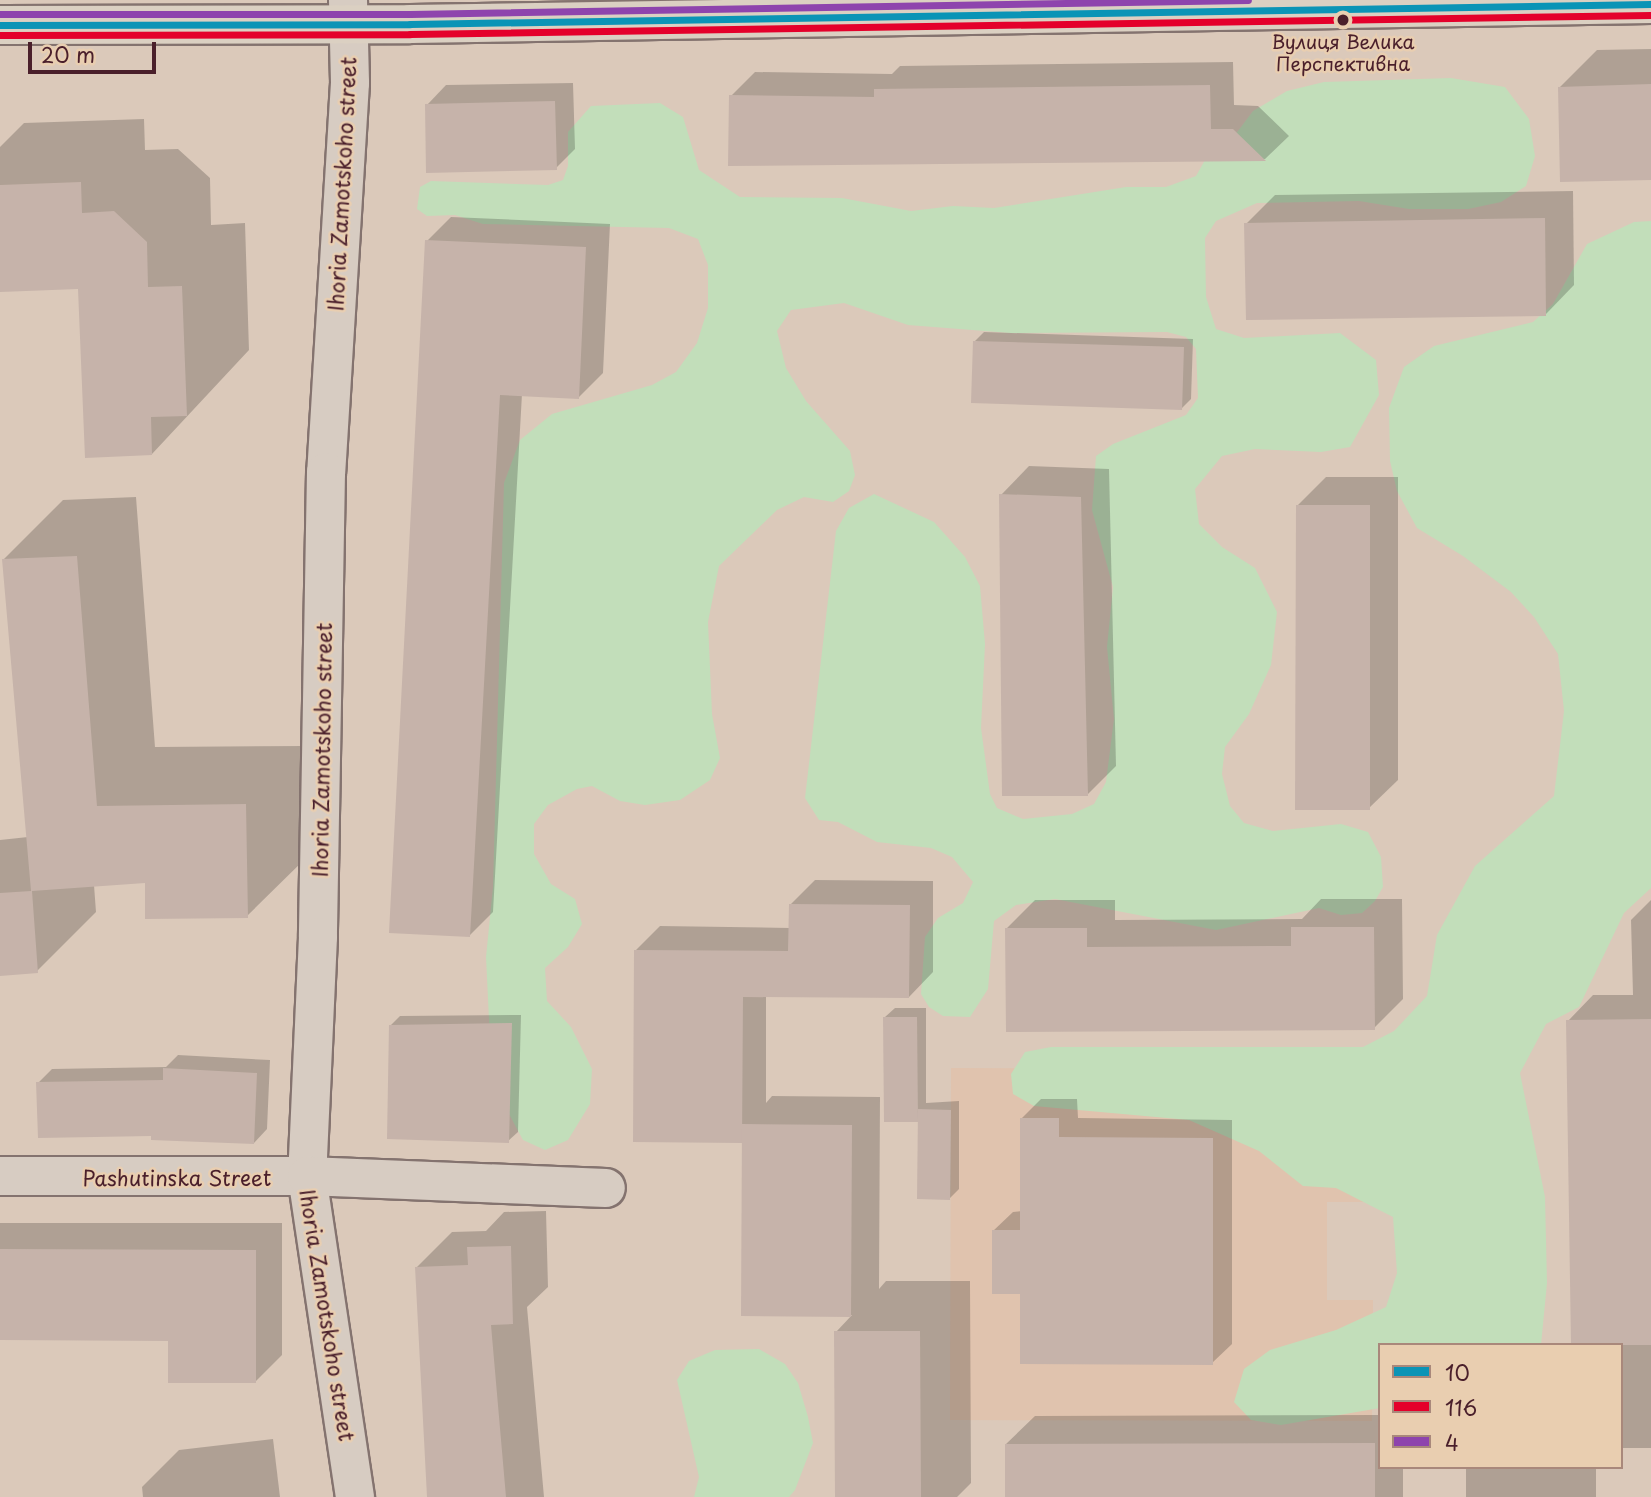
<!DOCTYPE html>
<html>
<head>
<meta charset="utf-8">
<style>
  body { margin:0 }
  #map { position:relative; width:1651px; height:1497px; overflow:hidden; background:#dbc9ba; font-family:"Playpen Sans",sans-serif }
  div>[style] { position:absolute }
  .built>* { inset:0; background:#e0c3ae }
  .green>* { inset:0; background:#c2deba }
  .shadow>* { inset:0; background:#0003 }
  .building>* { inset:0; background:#c6b3aa }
  .roads { filter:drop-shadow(2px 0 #84736f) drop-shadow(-2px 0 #84736f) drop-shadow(0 2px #84736f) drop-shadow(0 -2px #84736f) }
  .minor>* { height:38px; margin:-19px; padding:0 19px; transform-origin:19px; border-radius:19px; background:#d7ccc2 }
  .primary>* { height:38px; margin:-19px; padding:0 19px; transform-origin:19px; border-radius:19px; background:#dbd0c2 }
  .bus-1>* { height:7px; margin:-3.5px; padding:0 3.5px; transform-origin:3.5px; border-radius:3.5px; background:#0b94b6 }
  .bus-2>* { height:7px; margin:-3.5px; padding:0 3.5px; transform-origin:3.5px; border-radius:3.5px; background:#e4002b }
  .bus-3>* { height:7px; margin:-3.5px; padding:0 3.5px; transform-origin:3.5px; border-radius:3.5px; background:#8e44ad }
  .dots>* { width:19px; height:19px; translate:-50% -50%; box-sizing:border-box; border:4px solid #e9ceb0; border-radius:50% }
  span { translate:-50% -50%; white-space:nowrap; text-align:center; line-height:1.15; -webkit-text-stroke:5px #e9ceb0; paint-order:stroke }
  .bus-label { font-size:19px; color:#4a1f2b }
  .street-label { font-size:21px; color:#4a1f2b }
  .legend { position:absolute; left:1378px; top:1343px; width:245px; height:126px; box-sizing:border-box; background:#e9ceb0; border:2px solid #a9887b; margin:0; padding:9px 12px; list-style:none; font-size:21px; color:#4a1f2b }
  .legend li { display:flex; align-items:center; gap:14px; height:35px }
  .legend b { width:35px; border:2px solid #a9887b }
  .scale { position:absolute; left:28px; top:42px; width:128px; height:32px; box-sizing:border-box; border:4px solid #4a1f2b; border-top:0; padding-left:9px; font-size:21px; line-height:24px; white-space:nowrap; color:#4a1f2b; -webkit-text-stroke:5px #e9ceb0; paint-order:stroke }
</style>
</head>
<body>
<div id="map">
  <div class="built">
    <i style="clip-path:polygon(951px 1068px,1373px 1069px,1373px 1202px,1327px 1202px,1327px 1300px,1373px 1300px,1372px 1421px,950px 1420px)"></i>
  </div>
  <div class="green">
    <i style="clip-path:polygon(1451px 78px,1505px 87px,1529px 119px,1535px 156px,1526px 186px,1501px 202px,1468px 209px,1409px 209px,1359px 201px,1257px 203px,1216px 221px,1205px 238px,1206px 297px,1216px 329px,1244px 338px,1340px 333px,1376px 360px,1379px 395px,1350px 447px,1321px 452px,1255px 449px,1222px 456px,1195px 489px,1199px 524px,1222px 547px,1255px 568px,1277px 612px,1271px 665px,1249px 714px,1225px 747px,1222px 774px,1230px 806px,1244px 823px,1273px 831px,1341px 824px,1368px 832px,1381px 857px,1383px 887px,1375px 901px,1362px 913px,1341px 915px,1319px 908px,1216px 930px,1055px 899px,1016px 905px,994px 921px,988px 989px,970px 1017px,943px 1016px,929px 1007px,921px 994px,925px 937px,938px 918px,963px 903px,973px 882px,952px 857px,931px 848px,877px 842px,838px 822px,819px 820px,805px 798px,836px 531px,849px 508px,874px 494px,934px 522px,965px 557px,980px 586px,985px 644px,981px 728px,990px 794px,997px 808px,1023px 819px,1072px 814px,1094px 804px,1106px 782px,1114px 719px,1107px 647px,1113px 587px,1092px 510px,1096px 456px,1113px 444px,1186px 415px,1198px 398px,1196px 349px,1186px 337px,1167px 332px,1011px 333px,908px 325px,844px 303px,791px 310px,777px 331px,786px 368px,806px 401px,850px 451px,855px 475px,849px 491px,833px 502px,804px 497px,777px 510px,719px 566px,708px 622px,712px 714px,720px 758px,710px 780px,680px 800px,645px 805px,620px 801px,592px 786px,577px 789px,548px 805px,534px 824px,534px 854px,551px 884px,575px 899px,582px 924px,568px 947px,545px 968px,547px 1001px,571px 1027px,592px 1069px,590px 1104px,568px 1140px,545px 1150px,523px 1140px,492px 1082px,486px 957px,493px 887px,504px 483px,520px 440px,552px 414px,652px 385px,676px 372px,697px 343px,708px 308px,708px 265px,698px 239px,669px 228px,483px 224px,455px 215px,427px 216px,417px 209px,420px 187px,431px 181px,548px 185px,563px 180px,568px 166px,568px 132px,591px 106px,660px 103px,683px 117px,699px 170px,740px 197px,842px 198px,911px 211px,953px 206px,994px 208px,1126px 187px,1166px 187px,1196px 176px,1210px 151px,1235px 135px,1253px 111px,1287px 91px,1324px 82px)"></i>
    <i style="clip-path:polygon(1651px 221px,1651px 888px,1624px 913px,1579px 1007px,1546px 1024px,1520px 1073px,1545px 1197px,1547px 1283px,1541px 1345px,1380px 1345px,1380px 1408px,1281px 1425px,1251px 1420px,1234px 1402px,1244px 1369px,1270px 1350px,1336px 1330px,1386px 1307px,1397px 1273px,1393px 1217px,1336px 1188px,1303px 1186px,1259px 1151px,1189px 1120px,1034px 1106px,1013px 1094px,1011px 1074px,1025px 1052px,1051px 1047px,1363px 1047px,1394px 1031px,1427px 996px,1437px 935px,1475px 866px,1554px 796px,1564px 711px,1558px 654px,1534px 617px,1511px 592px,1463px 556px,1417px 528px,1397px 491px,1390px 461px,1389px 408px,1404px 367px,1434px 346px,1533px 322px,1553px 304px,1587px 244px,1634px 222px)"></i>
    <i style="clip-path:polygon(759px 1349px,785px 1364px,798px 1383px,808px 1417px,813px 1443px,795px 1490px,789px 1497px,694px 1497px,699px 1477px,677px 1380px,689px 1361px,715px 1350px)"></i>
  </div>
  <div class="shadow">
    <i style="clip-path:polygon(1651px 49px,1651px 178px,1560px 87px,1597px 50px)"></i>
    <i style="clip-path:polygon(1233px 62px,1234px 105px,1258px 106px,1289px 136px,1265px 159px,730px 164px,731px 96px,755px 72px,892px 74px,900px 66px)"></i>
    <i style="clip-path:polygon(573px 83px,575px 149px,556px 168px,427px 105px,446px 85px)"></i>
    <i style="clip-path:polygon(144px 119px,145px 150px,178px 149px,210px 178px,211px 225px,245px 223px,249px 350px,152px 454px,80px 287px,0 290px,0 147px,24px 123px)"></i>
    <i style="clip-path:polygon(1573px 191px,1574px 285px,1546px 314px,1246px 224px,1275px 195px)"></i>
    <i style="clip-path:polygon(451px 217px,610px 224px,603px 373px,579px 397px,522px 394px,493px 912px,469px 936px,427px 241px)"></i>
    <i style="clip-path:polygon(984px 332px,1193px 339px,1191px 399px,1182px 408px,975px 341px)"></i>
    <i style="clip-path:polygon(1029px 466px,1109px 469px,1116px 766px,1088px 794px,1001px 495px)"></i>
    <i style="clip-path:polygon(1326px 477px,1398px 477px,1398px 780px,1369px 808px,1298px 505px)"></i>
    <i style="clip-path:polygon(136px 497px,155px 747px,304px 746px,307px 857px,247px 916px,147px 881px,94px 885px,96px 912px,37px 971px,0 974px,0 840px,28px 837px,4px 559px,63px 500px)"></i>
    <i style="clip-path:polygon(815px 880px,933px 881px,933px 972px,909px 997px,766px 995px,766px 1103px,772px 1096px,880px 1097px,879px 1289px,886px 1281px,970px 1281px,971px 1483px,957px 1497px,837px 1497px,836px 1332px,852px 1315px,743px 1314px,744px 1138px,636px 950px,660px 926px,790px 928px,790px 905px)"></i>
    <i style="clip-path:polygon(1321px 899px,1402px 899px,1403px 999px,1374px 1028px,1006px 929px,1035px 900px,1115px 900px,1115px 920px,1302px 919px)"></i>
    <i style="clip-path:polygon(1651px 900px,1651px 1448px,1621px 1448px,1621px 1345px,1568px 1021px,1593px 995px,1633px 995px,1631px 920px)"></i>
    <i style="clip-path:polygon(895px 1008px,926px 1008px,926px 1103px,959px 1101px,959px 1189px,950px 1198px,920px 1117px,917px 1120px,885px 1017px)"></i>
    <i style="clip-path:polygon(521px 1015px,518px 1132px,508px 1141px,390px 1026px,400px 1016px)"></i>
    <i style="clip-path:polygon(178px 1055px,270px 1060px,267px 1129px,254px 1143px,153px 1134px,38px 1083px,52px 1069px,166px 1067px)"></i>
    <i style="clip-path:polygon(1041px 1099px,1077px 1099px,1078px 1118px,1232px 1120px,1232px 1344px,1212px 1363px,1021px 1292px,993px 1231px,1013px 1212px,1022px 1211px,1022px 1118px)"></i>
    <i style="clip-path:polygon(546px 1211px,548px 1287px,527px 1307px,544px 1497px,429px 1497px,417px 1267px,452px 1232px,486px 1231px,504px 1212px)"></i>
    <i style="clip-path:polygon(0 1223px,282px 1223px,282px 1355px,255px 1382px,170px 1339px,0 1338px)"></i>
    <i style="clip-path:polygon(1380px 1415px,1380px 1467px,1403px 1467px,1403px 1497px,1007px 1497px,1006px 1444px,1035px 1416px)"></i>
    <i style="clip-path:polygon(273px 1439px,280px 1497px,143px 1497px,142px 1487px,179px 1450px)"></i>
    <i style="clip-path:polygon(1466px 1467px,1596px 1467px,1596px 1497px,1466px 1497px)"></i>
  </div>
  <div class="building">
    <i style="clip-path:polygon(1651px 84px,1651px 180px,1560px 182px,1558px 87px)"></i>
    <i style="clip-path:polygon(1210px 85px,1211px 129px,1233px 129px,1266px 161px,728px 166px,729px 95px,874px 97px,874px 89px)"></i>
    <i style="clip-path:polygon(555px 101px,557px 170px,426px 173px,425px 104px)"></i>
    <i style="clip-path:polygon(81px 182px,82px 213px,114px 211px,147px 242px,148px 287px,182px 286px,187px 416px,151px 417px,152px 455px,85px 458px,78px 289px,0 292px,0 185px)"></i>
    <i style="clip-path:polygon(1545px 218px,1546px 316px,1246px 320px,1244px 223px)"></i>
    <i style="clip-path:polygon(425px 240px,586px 247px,579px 399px,500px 395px,470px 937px,389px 933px)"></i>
    <i style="clip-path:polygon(973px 341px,1184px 347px,1182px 410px,971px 403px)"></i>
    <i style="clip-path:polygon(999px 494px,1081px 497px,1088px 796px,1002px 796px)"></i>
    <i style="clip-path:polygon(1296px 505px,1370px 505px,1370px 810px,1295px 810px)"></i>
    <i style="clip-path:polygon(77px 556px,97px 806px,246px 804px,248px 918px,145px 919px,145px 883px,32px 891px,38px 973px,0 976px,0 893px,31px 891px,2px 559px)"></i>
    <i style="clip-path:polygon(789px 904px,910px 905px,909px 998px,743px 997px,742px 1143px,633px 1142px,634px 950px,788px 951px)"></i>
    <i style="clip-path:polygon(1291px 927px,1374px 927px,1375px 1030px,1006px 1032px,1005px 928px,1087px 928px,1087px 947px,1291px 946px)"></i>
    <i style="clip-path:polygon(883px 1017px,917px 1017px,918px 1122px,884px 1122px)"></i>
    <i style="clip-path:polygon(1651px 1019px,1651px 1345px,1571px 1345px,1566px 1020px)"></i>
    <i style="clip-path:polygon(512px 1023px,509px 1143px,387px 1139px,389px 1025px)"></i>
    <i style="clip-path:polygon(163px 1068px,257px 1073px,254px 1144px,151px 1140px,151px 1136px,38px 1138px,36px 1082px,163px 1080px)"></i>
    <i style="clip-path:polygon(918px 1109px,951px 1110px,950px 1200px,917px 1199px)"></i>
    <i style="clip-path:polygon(1020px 1118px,1059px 1118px,1059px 1137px,1213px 1138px,1213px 1365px,1020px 1364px,1020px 1294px,992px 1294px,992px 1230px,1020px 1230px)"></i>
    <i style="clip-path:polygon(742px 1124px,852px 1125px,851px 1317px,741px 1316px)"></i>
    <i style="clip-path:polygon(511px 1246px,513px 1324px,491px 1325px,506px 1497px,427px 1497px,415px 1267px,468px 1265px,467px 1247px)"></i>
    <i style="clip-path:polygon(0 1249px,256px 1250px,256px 1383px,168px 1383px,168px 1341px,0 1340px)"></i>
    <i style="clip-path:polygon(834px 1331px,920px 1331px,921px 1497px,835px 1497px)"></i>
    <i style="clip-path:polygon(1375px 1443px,1375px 1497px,1005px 1497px,1005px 1444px)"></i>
  </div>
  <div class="roads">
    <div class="minor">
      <i style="left:348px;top:0;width:83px;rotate:88.6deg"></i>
      <i style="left:350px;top:83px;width:390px;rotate:93.5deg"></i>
      <i style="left:326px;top:472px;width:465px;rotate:91deg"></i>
      <i style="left:318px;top:937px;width:239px;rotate:92.6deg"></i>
      <i style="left:307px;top:1176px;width:325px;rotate:81.5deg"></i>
      <i style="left:0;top:1176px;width:307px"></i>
      <i style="left:307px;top:1176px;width:299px;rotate:2.3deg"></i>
    </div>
    <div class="primary">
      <i style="left:0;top:25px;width:410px;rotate:-0.1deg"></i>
      <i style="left:410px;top:24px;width:1241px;rotate:-0.92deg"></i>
    </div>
  </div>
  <div class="bus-1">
    <i style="left:0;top:25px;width:410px;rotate:-0.1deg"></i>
    <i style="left:410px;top:24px;width:1241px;rotate:-0.92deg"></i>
  </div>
  <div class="bus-2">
    <i style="left:0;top:35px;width:410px;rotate:-0.1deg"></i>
    <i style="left:410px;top:34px;width:1241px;rotate:-0.88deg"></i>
  </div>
  <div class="bus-3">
    <i style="left:0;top:14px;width:410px"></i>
    <i style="left:410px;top:14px;width:838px;rotate:-0.96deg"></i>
  </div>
  <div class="dots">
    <i style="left:1343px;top:20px;background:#4a1f2b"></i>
  </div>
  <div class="bus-label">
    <span style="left:1343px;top:53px">Вулиця Велика<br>Перспективна</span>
  </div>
  <div class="street-label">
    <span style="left:341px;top:184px;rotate:-87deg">Ihoria Zamotskoho street</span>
    <span style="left:321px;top:750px;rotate:-89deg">Ihoria Zamotskoho street</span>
    <span style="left:177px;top:1177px">Pashutinska Street</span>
    <span style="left:328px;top:1315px;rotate:81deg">Ihoria Zamotskoho street</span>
  </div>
  <ul class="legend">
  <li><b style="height:9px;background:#0b94b6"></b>10</li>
  <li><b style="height:9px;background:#e4002b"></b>116</li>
  <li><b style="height:9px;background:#8e44ad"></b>4</li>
  </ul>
  <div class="scale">20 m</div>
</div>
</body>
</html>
